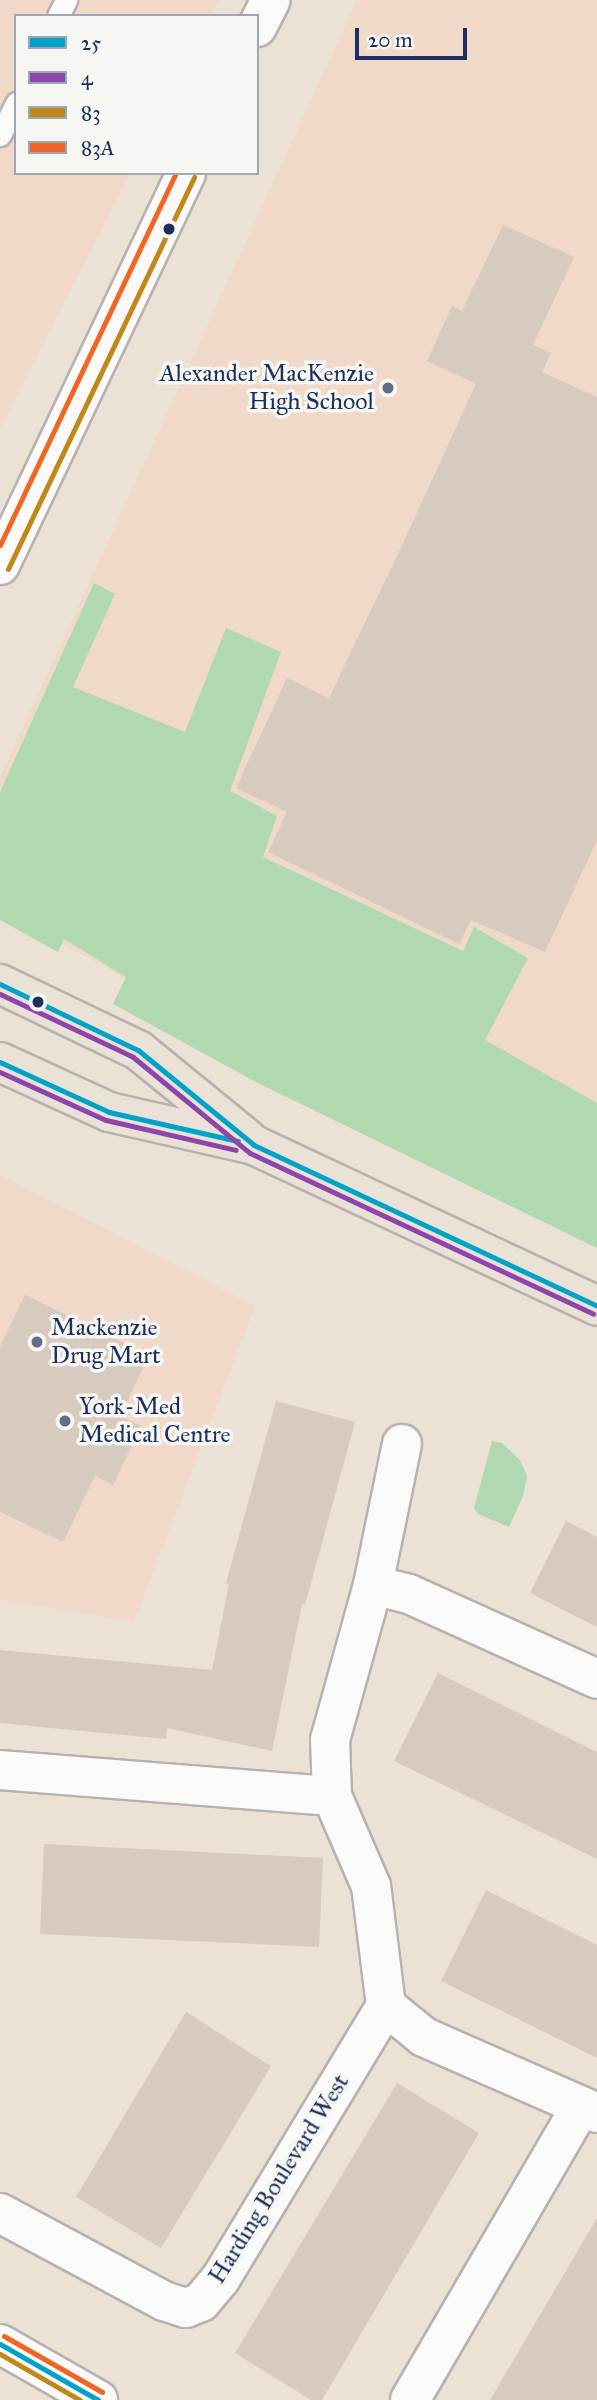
<!DOCTYPE html>
<html>
<head>
<meta charset="utf-8">
<style>
  body { margin:0 }
  #map { position:relative; width:597px; height:2400px; overflow:hidden; background:#ebe1d5; font-family:"IM FELL Great Primer",serif }
  div>[style] { position:absolute }
  .built>* { inset:0; background:#f0d9c9 }
  .green>* { inset:0; background:#b0d8b1 }
  .building>* { inset:0; background:#d7cabf }
  .roads { filter:drop-shadow(2px 0 #b7b2b0) drop-shadow(-2px 0 #b7b2b0) drop-shadow(0 2px #b7b2b0) drop-shadow(0 -2px #b7b2b0) }
  .service>* { height:21px; margin:-10.5px; padding:0 10.5px; transform-origin:10.5px; border-radius:10.5px; background:#fcfaf9 }
  .minor>* { height:38px; margin:-19px; padding:0 19px; transform-origin:19px; border-radius:19px; background:#fcfaf9 }
  .tertiary>* { height:38px; margin:-19px; padding:0 19px; transform-origin:19px; border-radius:19px; background:#fcfaf9 }
  .primary>* { height:38px; margin:-19px; padding:0 19px; transform-origin:19px; border-radius:19px; background:#eae2d6 }
  .bus-1>* { height:5px; margin:-2.5px; padding:0 2.5px; transform-origin:2.5px; border-radius:2.5px; background:#01a3c8 }
  .bus-2>* { height:5px; margin:-2.5px; padding:0 2.5px; transform-origin:2.5px; border-radius:2.5px; background:#8e44ad }
  .bus-3>* { height:5px; margin:-2.5px; padding:0 2.5px; transform-origin:2.5px; border-radius:2.5px; background:#c08818 }
  .bus-4>* { height:5px; margin:-2.5px; padding:0 2.5px; transform-origin:2.5px; border-radius:2.5px; background:#f26522 }
  .dots>* { width:19px; height:19px; translate:-50% -50%; box-sizing:border-box; border:4px solid #f6f6f2; border-radius:50% }
  span { translate:-50% -50%; white-space:nowrap; text-align:center; line-height:1.15; -webkit-text-stroke:7px #f6f6f2; paint-order:stroke }
  .poi-label { font-size:24px; color:#1b2f5e }
  .right { translate:-100% -50%; text-align:right }
  .left { translate:0 -50%; text-align:left }
  .street-label { font-size:24px; color:#1b2f5e }
  .legend { position:absolute; left:14px; top:14px; width:245px; height:161px; box-sizing:border-box; background:#f6f6f2; border:2px solid #9ea6b7; margin:0; padding:9px 12px; list-style:none; font-size:21px; color:#1b2f5e }
  .legend li { display:flex; align-items:center; gap:14px; height:35px }
  .legend b { width:35px; border:2px solid #9ea6b7 }
  .scale { position:absolute; left:355px; top:28px; width:112px; height:32px; box-sizing:border-box; border:4px solid #1b2f5e; border-top:0; padding-left:9px; font-size:21px; line-height:24px; white-space:nowrap; color:#1b2f5e; -webkit-text-stroke:5px #f6f6f2; paint-order:stroke }
</style>
</head>
<body>
<div id="map">
  <div class="built">
    <i style="clip-path:polygon(0 0,219px 0,210px 16px,16px 16px,16px 173px,130px 173px,0 428px)"></i>
    <i style="clip-path:polygon(357px 0,597px 0,597px 1216px,273px 1056px,0 911px,0 777px)"></i>
    <i style="clip-path:polygon(0 1175px,255px 1306px,134px 1622px,0 1600px)"></i>
  </div>
  <div class="green">
    <i style="clip-path:polygon(94px 583px,115px 594px,73px 687px,185px 732px,226px 628px,281px 652px,230px 791px,277px 816px,263px 857px,463px 951px,474px 927px,528px 958px,485px 1040px,597px 1103px,597px 1248px,258px 1083px,113px 1004px,126px 977px,64px 939px,58px 952px,0 920px,0 792px)"></i>
    <i style="clip-path:polygon(492px 1441px,502px 1443px,520px 1460px,527px 1476px,523px 1496px,509px 1527px,478px 1514px,474px 1508px)"></i>
  </div>
  <div class="building">
    <i style="clip-path:polygon(503px 225px,574px 257px,533px 345px,551px 353px,542px 372px,597px 397px,597px 840px,545px 952px,471px 920px,459px 944px,268px 852px,287px 812px,236px 788px,287px 678px,329px 698px,404px 541px,476px 384px,427px 361px,452px 306px,462px 311px)"></i>
    <i style="clip-path:polygon(25px 1295px,149px 1355px,120px 1416px,141px 1426px,113px 1485px,95px 1476px,63px 1542px,0 1512px,0 1347px)"></i>
    <i style="clip-path:polygon(276px 1401px,355px 1422px,305px 1605px,302px 1604px,272px 1751px,167px 1728px,166px 1739px,0 1723px,0 1650px,212px 1670px,229px 1584px,226px 1583px)"></i>
    <i style="clip-path:polygon(566px 1521px,597px 1537px,597px 1627px,530px 1593px)"></i>
    <i style="clip-path:polygon(438px 1673px,597px 1752px,597px 1859px,394px 1761px)"></i>
    <i style="clip-path:polygon(44px 1844px,323px 1858px,319px 1947px,40px 1934px)"></i>
    <i style="clip-path:polygon(486px 1890px,597px 1945px,597px 2058px,441px 1981px)"></i>
    <i style="clip-path:polygon(186px 2012px,271px 2066px,161px 2248px,76px 2197px)"></i>
    <i style="clip-path:polygon(397px 2083px,479px 2133px,322px 2400px,311px 2400px,235px 2353px)"></i>
    <i style="clip-path:polygon(597px 2218px,597px 2400px,490px 2400px)"></i>
  </div>
  <div class="roads">
    <div class="service">
      <i style="left:58px;top:16px;width:18px;rotate:-63deg"></i>
      <i style="left:0;top:135px;width:36px;rotate:-63deg"></i>
    </div>
    <div class="minor">
      <i style="left:373px;top:1585px;width:37px;rotate:14deg"></i>
      <i style="left:409px;top:1594px;width:206px;rotate:24.3deg"></i>
      <i style="left:0;top:1770px;width:333px;rotate:4.5deg"></i>
      <i style="left:386px;top:2006px;width:49px;rotate:39.2deg"></i>
      <i style="left:424px;top:2037px;width:189px;rotate:23.7deg"></i>
      <i style="left:0;top:2213px;width:186px;rotate:28.2deg"></i>
      <i style="left:164px;top:2301px;width:23px;rotate:18deg"></i>
      <i style="left:186px;top:2308px;width:16px;rotate:-22deg"></i>
      <i style="left:201px;top:2302px;width:31px;rotate:-50deg"></i>
      <i style="left:221px;top:2278px;width:318px;rotate:-58.8deg"></i>
      <i style="left:386px;top:2006px;width:121px;rotate:-97.1deg"></i>
      <i style="left:371px;top:1886px;width:98px;rotate:-113.4deg"></i>
      <i style="left:332px;top:1796px;width:56px;rotate:-92deg"></i>
      <i style="left:330px;top:1740px;width:161px;rotate:-74.5deg"></i>
      <i style="left:373px;top:1585px;width:144px;rotate:-78.4deg"></i>
      <i style="left:410px;top:2400px;width:340px;rotate:-59.8deg"></i>
    </div>
    <div class="tertiary">
      <i style="left:257px;top:27px;width:30px;rotate:-63deg"></i>
      <i style="left:0;top:565px;width:434px;rotate:-64.6deg"></i>
      <i style="left:0;top:2344px;width:113px;rotate:29.7deg"></i>
    </div>
    <div class="primary">
      <i style="left:0;top:984px;width:153px;rotate:25.6deg"></i>
      <i style="left:138px;top:1050px;width:141px;rotate:39.2deg"></i>
      <i style="left:0;top:1062px;width:120px;rotate:24.6deg"></i>
      <i style="left:109px;top:1112px;width:149px;rotate:12.8deg"></i>
      <i style="left:254px;top:1145px;width:379px;rotate:25.1deg"></i>
    </div>
  </div>
  <div class="bus-1">
    <i style="left:0;top:984px;width:153px;rotate:25.6deg"></i>
    <i style="left:138px;top:1050px;width:150px;rotate:39.3deg"></i>
    <i style="left:254px;top:1145px;width:379px;rotate:25.1deg"></i>
    <i style="left:0;top:1062px;width:120px;rotate:24.6deg"></i>
    <i style="left:109px;top:1112px;width:132px;rotate:12.7deg"></i>
    <i style="left:0;top:2344px;width:113px;rotate:29.7deg"></i>
  </div>
  <div class="bus-2">
    <i style="left:0;top:994px;width:147px;rotate:25.3deg"></i>
    <i style="left:133px;top:1057px;width:151px;rotate:39.4deg"></i>
    <i style="left:250px;top:1153px;width:379px;rotate:25.1deg"></i>
    <i style="left:0;top:1072px;width:116px;rotate:24.4deg"></i>
    <i style="left:106px;top:1120px;width:133px;rotate:13deg"></i>
  </div>
  <div class="bus-3">
    <i style="left:8px;top:569px;width:434px;rotate:-64.6deg"></i>
    <i style="left:0;top:2354px;width:92px;rotate:29.9deg"></i>
  </div>
  <div class="bus-4">
    <i style="left:0;top:545px;width:412px;rotate:-64.7deg"></i>
    <i style="left:4px;top:2336px;width:113px;rotate:29.7deg"></i>
  </div>
  <div class="dots">
    <i style="left:169px;top:229px;background:#1b2f5e"></i>
    <i style="left:388px;top:388px;background:#646d88"></i>
    <i style="left:38px;top:1002px;background:#1b2f5e"></i>
    <i style="left:37px;top:1342px;background:#646d88"></i>
    <i style="left:65px;top:1421px;background:#646d88"></i>
  </div>
  <div class="poi-label">
    <span class="right" style="left:374px;top:388px">Alexander MacKenzie<br>High School</span>
    <span class="left" style="left:51px;top:1342px">Mackenzie<br>Drug Mart</span>
    <span class="left" style="left:79px;top:1421px">York-Med<br>Medical Centre</span>
  </div>
  <div class="street-label">
    <span style="left:279px;top:2179px;rotate:-58deg">Harding Boulevard West</span>
  </div>
  <ul class="legend">
  <li><b style="height:9px;background:#01a3c8"></b>25</li>
  <li><b style="height:9px;background:#8e44ad"></b>4</li>
  <li><b style="height:9px;background:#c08818"></b>83</li>
  <li><b style="height:9px;background:#f26522"></b>83A</li>
  </ul>
  <div class="scale">20 m</div>
</div>
</body>
</html>
